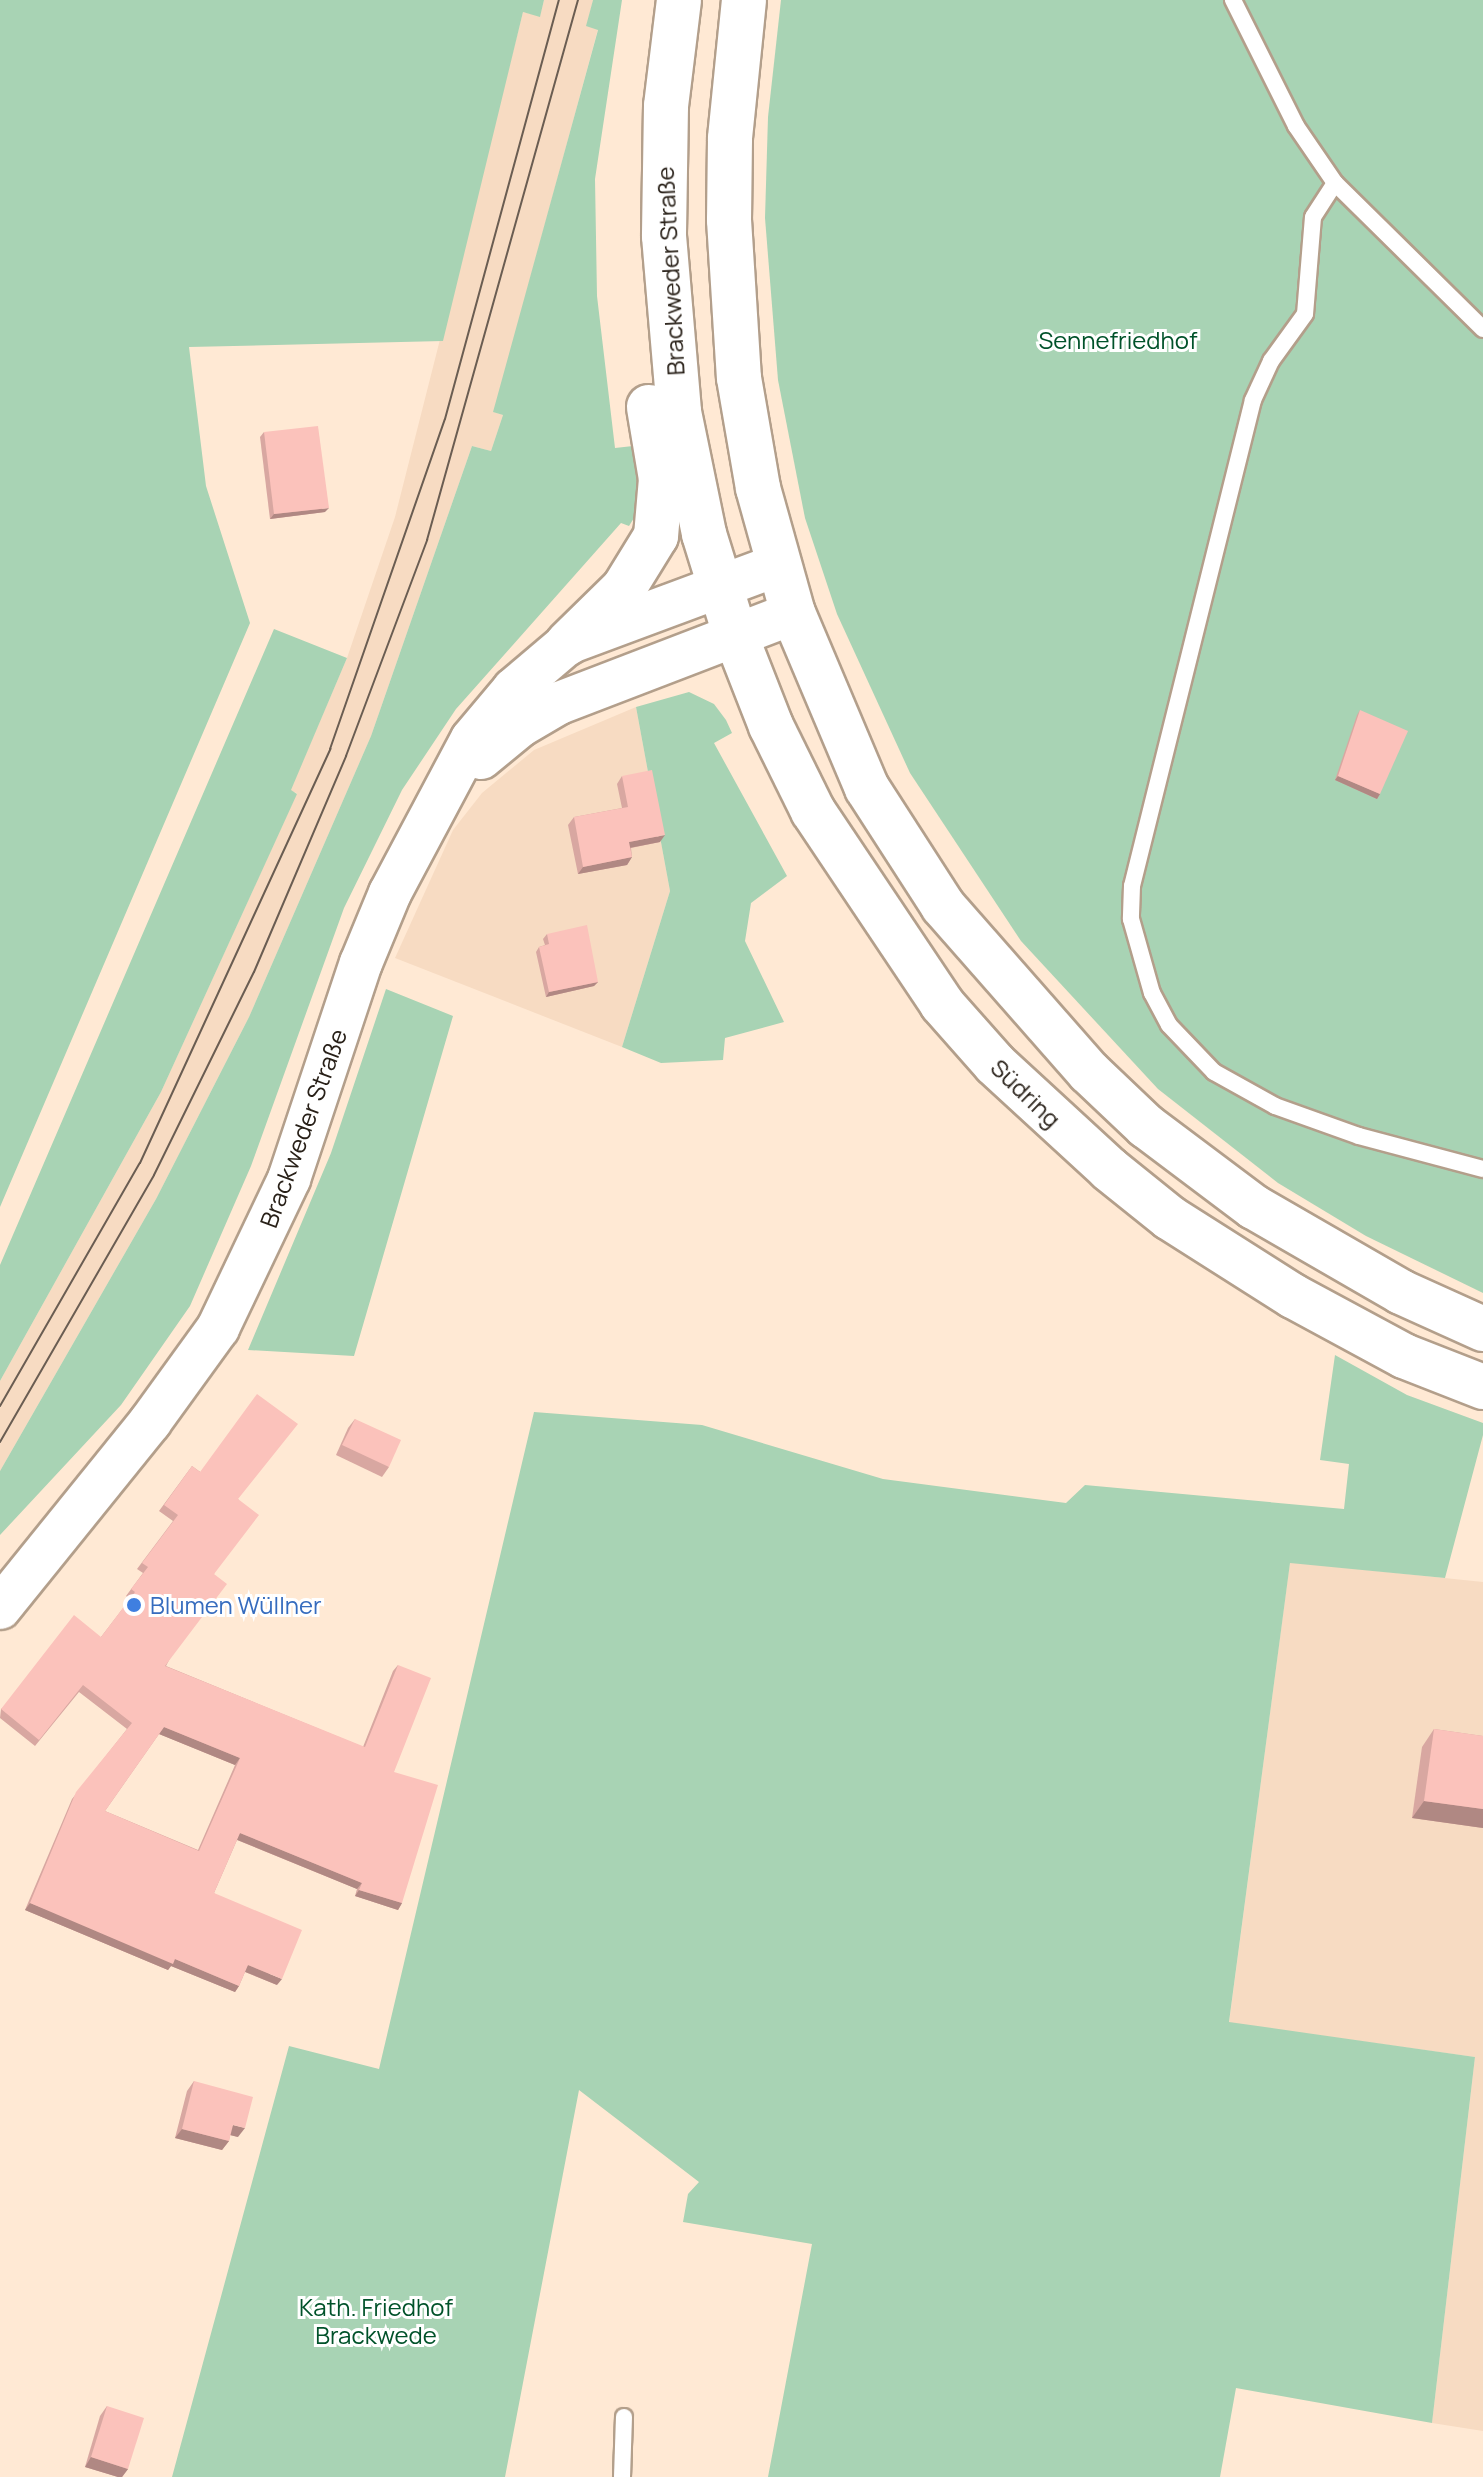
<!DOCTYPE html>
<html>
<head>
<meta charset="utf-8">
<style>
  body { margin:0 }
  #map { position:relative; width:1483px; height:2477px; overflow:hidden; background:#ffe9d4; font-family:Manrope,sans-serif }
  div>[style] { position:absolute }
  .built>* { inset:0; background:#f7dbc2 }
  .green>* { inset:0; background:#a8d3b4 }
  .roads { filter:drop-shadow(2px 0 #b39f8b) drop-shadow(-2px 0 #b39f8b) drop-shadow(0 2px #b39f8b) drop-shadow(0 -2px #b39f8b) }
  .service>* { height:16px; margin:-8px; padding:0 8px; transform-origin:8px; border-radius:8px; background:#fff }
  .tertiary>* { height:42px; margin:-21px; padding:0 21px; transform-origin:21px; border-radius:21px; background:#fff }
  .secondary>* { height:44px; margin:-22px; padding:0 22px; transform-origin:22px; border-radius:22px; background:#fff }
  .tram>* { height:2px; margin:-1px; padding:0 1px; transform-origin:1px; border-radius:1px; background:#6a5d52 }
  .wall>* { inset:0; background:#d8a7a1 }
  .shaded-wall>* { inset:0; background:#b08883 }
  .building>* { inset:0; background:#fbc2bb }
  .dots>* { width:22px; height:22px; translate:-50% -50%; box-sizing:border-box; border:4px solid #fff; border-radius:50% }
  span { translate:-50% -50%; white-space:nowrap; text-align:center; line-height:1.15; -webkit-text-stroke:6px #fff; paint-order:stroke }
  .street-label { font-size:24px; color:#282018 }
  .park-label { font-size:24px; color:#00522a }
  .shop-label { font-size:24px; color:#366cbe }
  .left { translate:0 -50%; text-align:left }
</style>
</head>
<body>
<div id="map">
  <div class="built">
    <i style="clip-path:polygon(544px 0,593px 0,587px 25px,598px 29px,494px 412px,503px 415px,491px 451px,472px 446px,371px 736px,249px 1017px,156px 1199px,0 1471px,0 1381px,161px 1092px,297px 793px,290px 791px,347px 658px,395px 517px,523px 12px,540px 16px)"></i>
    <i style="clip-path:polygon(636px 707px,670px 891px,622px 1047px,395px 958px,453px 830px,482px 793px,534px 750px)"></i>
    <i style="clip-path:polygon(1290px 1562px,1483px 1582px,1483px 2431px,1432px 2423px,1475px 2057px,1229px 2023px)"></i>
  </div>
  <div class="green">
    <i style="clip-path:polygon(0 0,544px 0,540px 17px,523px 12px,443px 341px,189px 347px,206px 486px,250px 623px,0 1207px)"></i>
    <i style="clip-path:polygon(593px 0,622px 0,595px 179px,597px 296px,615px 448px,633px 446px,639px 488px,634px 518px,629px 526px,621px 523px,456px 709px,402px 790px,344px 908px,251px 1166px,190px 1306px,121px 1405px,0 1535px,0 1471px,156px 1199px,249px 1017px,371px 736px,472px 446px,491px 451px,503px 415px,493px 412px,598px 30px,586px 26px)"></i>
    <i style="clip-path:polygon(781px 0,1483px 0,1483px 1293px,1366px 1236px,1278px 1183px,1158px 1089px,1021px 941px,910px 773px,837px 614px,805px 518px,778px 380px,765px 218px,768px 117px)"></i>
    <i style="clip-path:polygon(274px 629px,347px 658px,291px 790px,297px 794px,161px 1092px,0 1381px,0 1265px)"></i>
    <i style="clip-path:polygon(689px 692px,714px 704px,726px 720px,732px 733px,714px 743px,787px 876px,751px 903px,745px 941px,784px 1022px,725px 1038px,723px 1060px,661px 1063px,622px 1047px,670px 891px,636px 707px)"></i>
    <i style="clip-path:polygon(386px 989px,453px 1016px,354px 1356px,248px 1350px,331px 1153px)"></i>
    <i style="clip-path:polygon(1335px 1355px,1407px 1395px,1483px 1423px,1483px 1435px,1445px 1578px,1290px 1563px,1229px 2022px,1475px 2057px,1432px 2423px,1236px 2388px,1220px 2477px,768px 2477px,812px 2244px,683px 2222px,688px 2194px,699px 2182px,579px 2090px,505px 2477px,172px 2477px,289px 2046px,379px 2069px,534px 1412px,702px 1425px,883px 1479px,1066px 1503px,1085px 1485px,1344px 1509px,1349px 1464px,1320px 1460px)"></i>
  </div>
  <div class="roads">
    <div class="service">
      <i style="left:1233px;top:0;width:141px;rotate:63.4deg"></i>
      <i style="left:1296px;top:126px;width:69px;rotate:55.6deg"></i>
      <i style="left:1335px;top:183px;width:208px;rotate:44.6deg"></i>
      <i style="left:1335px;top:183px;width:40px;rotate:122.9deg"></i>
      <i style="left:1313px;top:217px;width:97px;rotate:94.7deg"></i>
      <i style="left:1305px;top:314px;width:58px;rotate:125.9deg"></i>
      <i style="left:1271px;top:361px;width:43px;rotate:114.8deg"></i>
      <i style="left:1253px;top:400px;width:501px;rotate:103.98deg"></i>
      <i style="left:1132px;top:886px;width:33px;rotate:92deg"></i>
      <i style="left:1131px;top:919px;width:77px;rotate:74.2deg"></i>
      <i style="left:1152px;top:993px;width:36px;rotate:62deg"></i>
      <i style="left:1169px;top:1025px;width:65px;rotate:46.2deg"></i>
      <i style="left:1214px;top:1072px;width:70px;rotate:29.1deg"></i>
      <i style="left:1275px;top:1106px;width:89px;rotate:19.7deg"></i>
      <i style="left:1359px;top:1136px;width:128px;rotate:14.9deg"></i>
      <i style="left:622px;top:2477px;width:60px;rotate:-88.1deg"></i>
    </div>
    <div class="tertiary">
      <i style="left:481px;top:758px;width:50px;rotate:-39.4deg"></i>
      <i style="left:520px;top:726px;width:45px;rotate:-30.5deg"></i>
      <i style="left:559px;top:703px;width:251px;rotate:-21deg"></i>
      <i style="left:0;top:1608px;width:239px;rotate:-51.1deg"></i>
      <i style="left:150px;top:1422px;width:116px;rotate:-54.1deg"></i>
      <i style="left:218px;top:1328px;width:165px;rotate:-64.5deg"></i>
      <i style="left:289px;top:1179px;width:228px;rotate:-71.6deg"></i>
      <i style="left:361px;top:963px;width:76px;rotate:-67.5deg"></i>
      <i style="left:390px;top:893px;width:174px;rotate:-62deg"></i>
      <i style="left:472px;top:739px;width:65px;rotate:-50deg"></i>
      <i style="left:514px;top:689px;width:71px;rotate:-40.4deg"></i>
      <i style="left:568px;top:643px;width:224px;rotate:-20.4deg"></i>
    </div>
    <div class="secondary">
      <i style="left:679px;top:0;width:107px;rotate:97deg"></i>
      <i style="left:666px;top:106px;width:130px;rotate:90.9deg"></i>
      <i style="left:664px;top:236px;width:177px;rotate:85.1deg"></i>
      <i style="left:679px;top:412px;width:125px;rotate:78.4deg"></i>
      <i style="left:704px;top:534px;width:105px;rotate:72.8deg"></i>
      <i style="left:735px;top:634px;width:99px;rotate:68.6deg"></i>
      <i style="left:771px;top:726px;width:95px;rotate:63.7deg"></i>
      <i style="left:813px;top:811px;width:232px;rotate:56.2deg"></i>
      <i style="left:942px;top:1004px;width:80px;rotate:48.5deg"></i>
      <i style="left:995px;top:1064px;width:155px;rotate:42.6deg"></i>
      <i style="left:1109px;top:1169px;width:78px;rotate:38.8deg"></i>
      <i style="left:1170px;top:1218px;width:146px;rotate:32.4deg"></i>
      <i style="left:1293px;top:1296px;width:126px;rotate:28.4deg"></i>
      <i style="left:1404px;top:1356px;width:85px;rotate:21.4deg"></i>
      <i style="left:744px;top:0;width:140px;rotate:95.8deg"></i>
      <i style="left:730px;top:139px;width:81px;rotate:90.7deg"></i>
      <i style="left:729px;top:220px;width:158px;rotate:86.4deg"></i>
      <i style="left:739px;top:378px;width:112px;rotate:80.2deg"></i>
      <i style="left:758px;top:488px;width:130px;rotate:74.4deg"></i>
      <i style="left:793px;top:613px;width:190px;rotate:67.1deg"></i>
      <i style="left:867px;top:788px;width:140px;rotate:57.2deg"></i>
      <i style="left:943px;top:906px;width:221px;rotate:48.7deg"></i>
      <i style="left:1089px;top:1072px;width:79px;rotate:43.5deg"></i>
      <i style="left:1146px;top:1126px;width:135px;rotate:36.9deg"></i>
      <i style="left:1254px;top:1207px;width:170px;rotate:30deg"></i>
      <i style="left:1401px;top:1292px;width:90px;rotate:24.3deg"></i>
      <i style="left:568px;top:643px;width:78px;rotate:-44.5deg"></i>
      <i style="left:624px;top:588px;width:61px;rotate:-58.4deg"></i>
      <i style="left:656px;top:536px;width:57px;rotate:-85deg"></i>
      <i style="left:661px;top:479px;width:73px;rotate:-99.5deg"></i>
    </div>
  </div>
  <div class="tram">
    <i style="left:0;top:1406px;width:280px;rotate:-60.1deg"></i>
    <i style="left:140px;top:1163px;width:456px;rotate:-65.3deg"></i>
    <i style="left:330px;top:749px;width:349px;rotate:-70.8deg"></i>
    <i style="left:445px;top:419px;width:434px;rotate:-74.8deg"></i>
    <i style="left:0;top:1442px;width:308px;rotate:-60deg"></i>
    <i style="left:154px;top:1175px;width:226px;rotate:-63.8deg"></i>
    <i style="left:254px;top:972px;width:235px;rotate:-66.9deg"></i>
    <i style="left:346px;top:756px;width:231px;rotate:-69.4deg"></i>
    <i style="left:427px;top:540px;width:561px;rotate:-74.38deg"></i>
  </div>
  <div class="wall">
    <i style="clip-path:polygon(264px 432px,325px 512px,270px 519px,260px 437px)"></i>
    <i style="clip-path:polygon(1360px 710px,1380px 794px,1377px 799px,1335px 780px,1357px 715px)"></i>
    <i style="clip-path:polygon(622px 776px,660px 842px,631px 848px,632px 857px,627px 865px,578px 874px,568px 825px,574px 817px,622px 808px,617px 784px)"></i>
    <i style="clip-path:polygon(547px 934px,598px 982px,594px 986px,546px 997px,536px 952px,539px 947px,545px 945px,543px 939px)"></i>
    <i style="clip-path:polygon(355px 1419px,389px 1467px,382px 1477px,336px 1455px,348px 1428px)"></i>
    <i style="clip-path:polygon(evenodd,192px 1466px,239px 1500px,214px 1574px,166px 1666px,363px 1747px,393px 1671px,398px 1665px,394px 1772px,402px 1903px,398px 1910px,355px 1896px,357px 1889px,237px 1840px,214px 1893px,277px 1985px,245px 1972px,239px 1986px,235px 1992px,171px 1966px,168px 1970px,25px 1910px,72px 1799px,127px 1729px,79px 1692px,35px 1746px,0 1718px,1px 1709px,101px 1637px,130px 1599px,126px 1596px,143px 1573px,137px 1569px,173px 1521px,159px 1511px,192px 1466px,159px 1734px,235px 1765px,198px 1850px,105px 1811px,159px 1734px)"></i>
    <i style="clip-path:polygon(1434px 1729px,1483px 1736px,1483px 1828px,1412px 1818px,1422px 1747px)"></i>
    <i style="clip-path:polygon(194px 2081px,238px 2137px,230px 2135px,229px 2141px,222px 2150px,175px 2138px,187px 2091px)"></i>
    <i style="clip-path:polygon(107px 2406px,128px 2469px,122px 2477px,118px 2477px,85px 2467px,100px 2416px)"></i>
  </div>
  <div class="shaded-wall">
    <i style="clip-path:polygon(329px 508px,325px 512px,270px 519px,274px 514px)"></i>
    <i style="clip-path:polygon(1338px 776px,1380px 794px,1377px 799px,1335px 780px)"></i>
    <i style="clip-path:polygon(665px 835px,660px 842px,624px 849px,629px 842px)"></i>
    <i style="clip-path:polygon(632px 857px,627px 865px,578px 874px,583px 867px)"></i>
    <i style="clip-path:polygon(598px 982px,594px 986px,546px 997px,549px 992px)"></i>
    <i style="clip-path:polygon(164px 1727px,240px 1758px,235px 1765px,159px 1734px)"></i>
    <i style="clip-path:polygon(1424px 1801px,1483px 1809px,1483px 1828px,1412px 1818px)"></i>
    <i style="clip-path:polygon(240px 1833px,362px 1883px,357px 1889px,235px 1839px)"></i>
    <i style="clip-path:polygon(359px 1890px,402px 1903px,398px 1910px,355px 1896px)"></i>
    <i style="clip-path:polygon(30px 1903px,175px 1959px,239px 1986px,235px 1992px,171px 1966px,168px 1970px,25px 1910px)"></i>
    <i style="clip-path:polygon(248px 1965px,282px 1979px,277px 1985px,243px 1971px)"></i>
    <i style="clip-path:polygon(233px 2125px,245px 2128px,238px 2137px,226px 2134px)"></i>
    <i style="clip-path:polygon(182px 2129px,229px 2141px,222px 2150px,175px 2138px)"></i>
    <i style="clip-path:polygon(91px 2457px,128px 2469px,122px 2477px,118px 2477px,85px 2467px)"></i>
  </div>
  <div class="building">
    <i style="clip-path:polygon(318px 426px,329px 508px,274px 514px,264px 432px)"></i>
    <i style="clip-path:polygon(1360px 710px,1408px 731px,1380px 794px,1338px 776px)"></i>
    <i style="clip-path:polygon(652px 770px,665px 835px,629px 842px,632px 857px,583px 867px,574px 817px,628px 807px,622px 776px)"></i>
    <i style="clip-path:polygon(587px 925px,598px 982px,549px 992px,539px 947px,549px 944px,547px 934px)"></i>
    <i style="clip-path:polygon(evenodd,257px 1394px,298px 1424px,238px 1499px,259px 1515px,214px 1574px,227px 1584px,165px 1666px,365px 1747px,398px 1665px,431px 1678px,394px 1772px,438px 1785px,402px 1903px,359px 1890px,362px 1883px,240px 1833px,214px 1893px,302px 1930px,282px 1979px,248px 1965px,239px 1986px,175px 1959px,173px 1964px,30px 1903px,76px 1792px,132px 1723px,83px 1685px,39px 1740px,1px 1709px,74px 1615px,101px 1637px,135px 1592px,131px 1589px,148px 1567px,142px 1563px,178px 1515px,164px 1505px,192px 1466px,200px 1472px,257px 1394px,164px 1727px,240px 1758px,199px 1851px,105px 1811px,164px 1727px)"></i>
    <i style="clip-path:polygon(355px 1419px,401px 1440px,389px 1467px,342px 1445px)"></i>
    <i style="clip-path:polygon(1434px 1729px,1483px 1736px,1483px 1809px,1424px 1801px)"></i>
    <i style="clip-path:polygon(194px 2081px,253px 2097px,245px 2128px,233px 2125px,229px 2141px,182px 2129px)"></i>
    <i style="clip-path:polygon(107px 2406px,144px 2418px,128px 2469px,91px 2457px)"></i>
  </div>
  <div class="dots">
    <i style="left:134px;top:1605px;background:#3f7fe0"></i>
  </div>
  <div class="street-label">
    <span style="left:670px;top:271px;rotate:-93deg">Brackweder Straße</span>
    <span style="left:1026px;top:1093px;rotate:44deg">Südring</span>
    <span style="left:303px;top:1128px;rotate:-70deg">Brackweder Straße</span>
  </div>
  <div class="park-label">
    <span style="left:1118px;top:340px">Sennefriedhof</span>
    <span style="left:376px;top:2321px">Kath. Friedhof<br>Brackwede</span>
  </div>
  <div class="shop-label">
    <span class="left" style="left:150px;top:1605px">Blumen Wüllner</span>
  </div>
</div>
</body>
</html>
